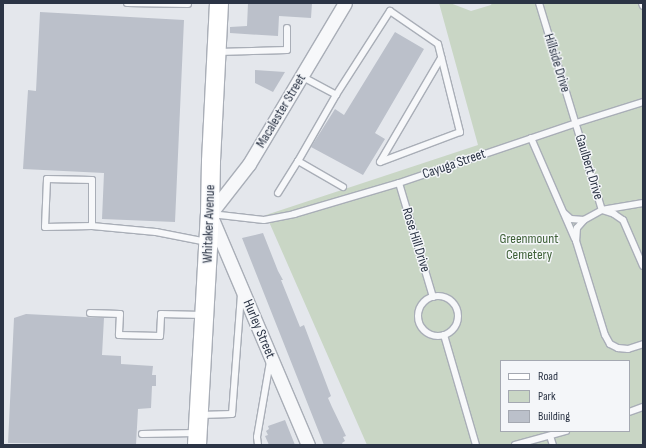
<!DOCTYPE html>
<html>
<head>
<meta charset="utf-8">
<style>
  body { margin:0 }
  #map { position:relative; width:646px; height:448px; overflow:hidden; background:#e4e7ec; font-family:"Sofia Sans Condensed",sans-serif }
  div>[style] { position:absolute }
  .green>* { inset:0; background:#c9d6c5 }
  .building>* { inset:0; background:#bbc0ca }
  .roads { filter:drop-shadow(1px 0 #a9aeb7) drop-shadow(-1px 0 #a9aeb7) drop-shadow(0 1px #a9aeb7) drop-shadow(0 -1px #a9aeb7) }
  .service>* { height:6px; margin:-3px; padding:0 3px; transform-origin:3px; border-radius:3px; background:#f7f8fa }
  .service>.ring { margin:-3px; padding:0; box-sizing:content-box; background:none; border:6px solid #f7f8fa; border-radius:50% }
  .minor>* { height:13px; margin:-6.5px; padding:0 6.5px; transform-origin:6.5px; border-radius:6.5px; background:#f7f8fa }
  .secondary>* { height:18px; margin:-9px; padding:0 9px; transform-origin:9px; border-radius:9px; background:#fff }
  span { translate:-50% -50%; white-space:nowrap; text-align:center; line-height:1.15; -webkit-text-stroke:3px #f4f6f9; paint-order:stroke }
  .street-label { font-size:14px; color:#2b3445 }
  .park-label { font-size:14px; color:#3f6138 }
  .frame { position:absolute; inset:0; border:4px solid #2b3445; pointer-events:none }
  .legend { position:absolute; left:500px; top:360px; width:130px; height:72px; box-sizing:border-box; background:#f4f6f9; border:1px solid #a4a8b1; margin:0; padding:5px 7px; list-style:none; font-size:12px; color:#2b3445 }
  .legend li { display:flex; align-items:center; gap:8px; height:20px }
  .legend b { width:20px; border:1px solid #a4a8b1 }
</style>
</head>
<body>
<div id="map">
  <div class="green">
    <i style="clip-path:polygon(evenodd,439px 3px,450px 3px,471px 11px,491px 5px,492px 3px,643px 3px,643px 445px,367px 445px,266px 215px,478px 145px,439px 3px,501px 361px,629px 361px,629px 431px,501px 431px,501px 361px)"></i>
  </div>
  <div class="building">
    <i style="clip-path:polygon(248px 3px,312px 3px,311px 18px,279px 16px,278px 36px,230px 33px,230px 27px,247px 26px)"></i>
    <i style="clip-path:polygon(40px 12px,184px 20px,175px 222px,102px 219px,104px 173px,23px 169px,28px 90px,36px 91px)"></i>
    <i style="clip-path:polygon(395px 32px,424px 49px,375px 133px,385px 139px,363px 175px,311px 147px,335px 109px,344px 115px)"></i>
    <i style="clip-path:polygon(255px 70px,285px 72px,273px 92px,255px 83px)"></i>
    <i style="clip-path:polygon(263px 233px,278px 271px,283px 280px,281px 280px,300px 327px,304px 325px,331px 396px,328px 398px,332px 407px,346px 436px,343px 437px,345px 441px,342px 443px,343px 445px,324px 445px,242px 238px)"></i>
    <i style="clip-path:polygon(26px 314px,104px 318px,102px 355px,121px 356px,121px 364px,153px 366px,152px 375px,156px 375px,156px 386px,152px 386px,151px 408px,138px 409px,136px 445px,8px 443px,14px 318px)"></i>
    <i style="clip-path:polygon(285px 420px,295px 445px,269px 445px,265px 436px,268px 435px,266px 431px,269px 429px,268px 426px)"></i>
  </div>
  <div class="roads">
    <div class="service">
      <i style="left:127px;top:3px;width:61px;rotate:0.9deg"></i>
      <i style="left:539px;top:3px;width:216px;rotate:73.1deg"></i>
      <i style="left:602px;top:210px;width:13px;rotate:18deg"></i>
      <i style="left:614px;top:214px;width:11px;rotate:34deg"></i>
      <i style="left:623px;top:220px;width:50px;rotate:66.5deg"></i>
      <i style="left:642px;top:3px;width:3px;rotate:72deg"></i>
      <i style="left:218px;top:52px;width:69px;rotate:-1.7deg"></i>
      <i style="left:287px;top:50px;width:22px;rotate:-90deg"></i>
      <i style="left:301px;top:76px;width:40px;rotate:28deg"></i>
      <i style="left:336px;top:95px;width:100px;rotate:-57.3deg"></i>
      <i style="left:390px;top:11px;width:58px;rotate:34.5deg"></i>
      <i style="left:438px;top:44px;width:91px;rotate:76deg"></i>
      <i style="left:460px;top:132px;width:85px;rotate:159.4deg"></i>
      <i style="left:336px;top:95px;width:76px;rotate:119.9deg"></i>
      <i style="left:298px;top:161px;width:52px;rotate:30deg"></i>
      <i style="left:531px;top:138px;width:110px;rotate:66.5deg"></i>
      <i style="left:380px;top:162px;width:121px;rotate:-59.6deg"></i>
      <i style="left:399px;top:183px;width:119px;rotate:73.4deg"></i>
      <i style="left:278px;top:193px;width:38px;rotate:-58deg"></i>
      <i style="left:643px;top:203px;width:42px;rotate:170.3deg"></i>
      <i style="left:602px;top:210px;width:21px;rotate:151deg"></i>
      <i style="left:584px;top:220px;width:11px;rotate:131deg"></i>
      <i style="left:577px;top:228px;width:13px;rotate:94deg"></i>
      <i style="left:576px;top:241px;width:98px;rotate:72.9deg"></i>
      <i style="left:605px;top:335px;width:10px;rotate:61deg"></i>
      <i style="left:610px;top:344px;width:9px;rotate:27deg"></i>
      <i style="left:618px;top:348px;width:10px;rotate:6deg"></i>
      <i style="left:628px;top:349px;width:16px;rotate:-18deg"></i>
      <i style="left:564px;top:213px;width:9px;rotate:41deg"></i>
      <i style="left:571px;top:219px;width:13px;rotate:4deg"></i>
      <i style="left:211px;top:214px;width:53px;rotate:6.5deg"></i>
      <i style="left:264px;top:220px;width:31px;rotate:-11deg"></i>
      <i style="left:294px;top:214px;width:109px;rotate:-16.4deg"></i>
      <i style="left:399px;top:183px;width:187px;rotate:-18.7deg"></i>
      <i style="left:576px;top:123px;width:70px;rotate:-17.4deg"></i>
      <i style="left:92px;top:226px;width:47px;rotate:178.8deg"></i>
      <i style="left:45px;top:227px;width:48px;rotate:-87.6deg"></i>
      <i style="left:47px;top:179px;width:45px;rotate:1.3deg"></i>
      <i style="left:92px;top:180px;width:46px;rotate:90deg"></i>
      <i style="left:92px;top:226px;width:64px;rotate:5.4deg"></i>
      <i style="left:156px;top:232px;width:52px;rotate:11.1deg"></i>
      <i class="ring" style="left:418px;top:296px;width:34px;height:34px"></i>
      <i style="left:90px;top:313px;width:30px;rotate:2deg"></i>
      <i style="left:120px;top:314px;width:21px;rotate:93deg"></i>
      <i style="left:119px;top:335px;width:41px;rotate:1.4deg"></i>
      <i style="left:160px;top:336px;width:22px;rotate:-87deg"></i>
      <i style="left:161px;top:314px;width:42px;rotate:1.4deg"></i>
      <i style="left:444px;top:335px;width:115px;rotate:73.8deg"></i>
      <i style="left:629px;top:412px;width:15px;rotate:-20deg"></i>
      <i style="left:200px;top:415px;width:32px;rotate:-2deg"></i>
      <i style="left:232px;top:414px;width:119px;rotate:-85.7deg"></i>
      <i style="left:142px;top:434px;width:54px;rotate:-1.1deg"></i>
      <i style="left:550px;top:436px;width:9px;rotate:72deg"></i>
      <i style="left:258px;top:445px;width:8px;rotate:-97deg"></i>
      <i style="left:257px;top:437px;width:76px;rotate:-80.2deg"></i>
      <i style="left:515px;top:445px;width:53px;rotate:-15.4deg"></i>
    </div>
    <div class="minor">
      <i style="left:308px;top:445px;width:251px;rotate:-113deg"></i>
      <i style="left:210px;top:214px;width:63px;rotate:-52deg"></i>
      <i style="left:249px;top:164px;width:187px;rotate:-59.2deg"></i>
    </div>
    <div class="secondary">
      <i style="left:197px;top:445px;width:231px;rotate:-86.8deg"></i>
      <i style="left:210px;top:214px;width:53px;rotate:-88.9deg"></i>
      <i style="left:211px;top:161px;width:158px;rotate:-87.1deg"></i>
    </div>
  </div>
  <div class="street-label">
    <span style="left:557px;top:63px;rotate:73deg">Hillside Drive</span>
    <span style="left:281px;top:111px;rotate:-59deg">Macalester Street</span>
    <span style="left:454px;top:164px;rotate:-19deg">Cayuga Street</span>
    <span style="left:589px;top:167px;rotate:73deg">Gaulbert Drive</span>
    <span style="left:209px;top:224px;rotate:-88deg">Whitaker Avenue</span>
    <span style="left:416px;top:240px;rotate:73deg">Rose Hill Drive</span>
    <span style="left:259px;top:329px;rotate:67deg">Hurley Street</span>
  </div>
  <div class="park-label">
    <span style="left:529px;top:247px">Greenmount<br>Cemetery</span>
  </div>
  <div class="frame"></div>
  <ul class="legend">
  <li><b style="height:5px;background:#fff"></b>Road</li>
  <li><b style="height:11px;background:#c9d6c5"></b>Park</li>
  <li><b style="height:11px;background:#bbc0ca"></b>Building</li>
  </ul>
</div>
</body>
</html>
